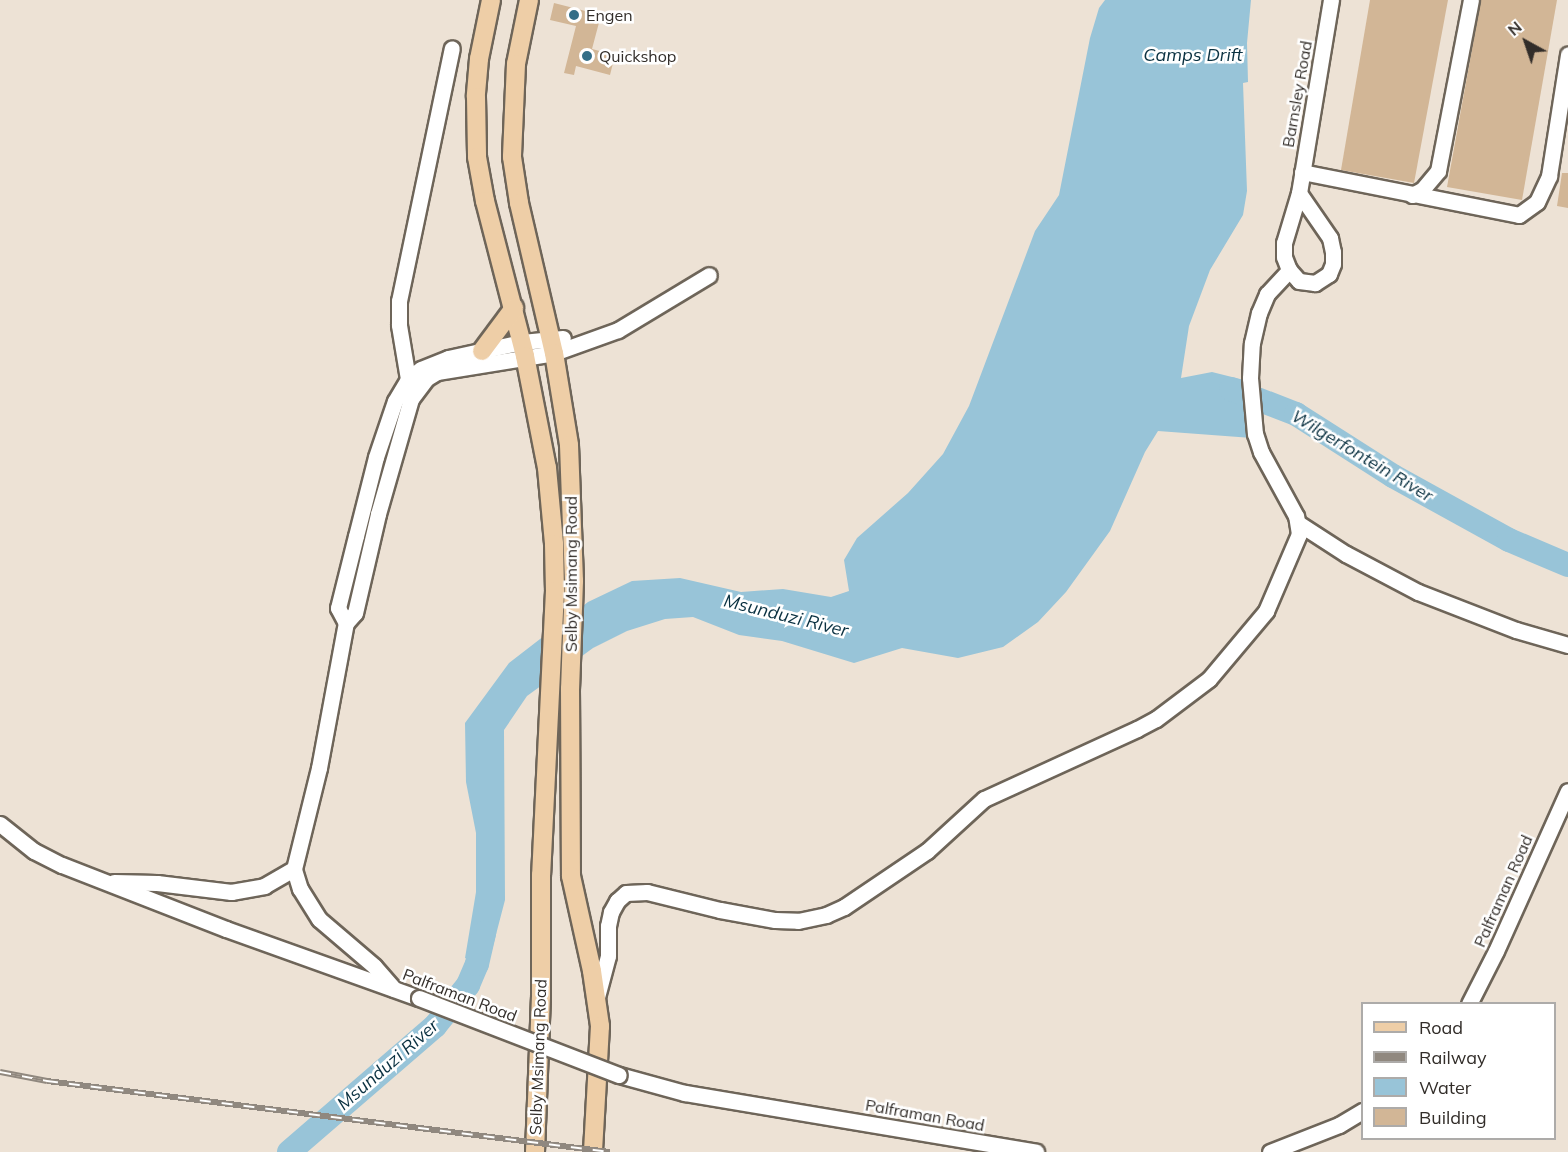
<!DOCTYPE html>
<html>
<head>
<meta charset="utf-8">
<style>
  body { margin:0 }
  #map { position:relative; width:1568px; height:1152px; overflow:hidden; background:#ede2d5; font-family:Mulish,sans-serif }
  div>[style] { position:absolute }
  .water>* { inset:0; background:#98c4d8 }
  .river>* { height:24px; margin:-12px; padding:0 12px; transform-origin:12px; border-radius:12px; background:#98c4d8 }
  .building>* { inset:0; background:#d2b696 }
  .roads { filter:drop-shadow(2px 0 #6e6559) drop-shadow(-2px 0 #6e6559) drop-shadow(0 2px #6e6559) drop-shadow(0 -2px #6e6559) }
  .minor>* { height:15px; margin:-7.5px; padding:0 7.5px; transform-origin:7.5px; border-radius:7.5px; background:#fff }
  .major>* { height:18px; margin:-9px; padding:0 9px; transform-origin:9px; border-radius:9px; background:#eecea7 }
  .rail>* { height:6px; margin-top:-3px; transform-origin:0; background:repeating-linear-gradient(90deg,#fff 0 11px,#90887f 0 22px); box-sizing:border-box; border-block:2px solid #90887f }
  .bridges { filter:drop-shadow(2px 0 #6e6559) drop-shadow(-2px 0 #6e6559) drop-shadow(0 2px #6e6559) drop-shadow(0 -2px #6e6559) }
  .minor-bridge>* { height:15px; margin:-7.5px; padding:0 7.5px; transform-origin:7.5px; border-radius:7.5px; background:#fff }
  .dots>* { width:16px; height:16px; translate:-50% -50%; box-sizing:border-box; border:3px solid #fff; border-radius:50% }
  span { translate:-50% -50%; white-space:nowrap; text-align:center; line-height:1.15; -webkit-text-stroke:5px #fff; paint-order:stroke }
  .poi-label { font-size:16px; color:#322d29 }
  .left { translate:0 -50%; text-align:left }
  .street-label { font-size:16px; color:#322d29 }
  .water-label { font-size:18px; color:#0a3141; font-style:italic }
  .legend { position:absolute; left:1361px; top:1002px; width:195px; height:138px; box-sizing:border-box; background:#fff; border:2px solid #adaba9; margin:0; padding:8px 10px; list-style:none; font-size:18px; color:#322d29 }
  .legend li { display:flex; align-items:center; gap:12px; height:30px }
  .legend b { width:30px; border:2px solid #adaba9 }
  .north { position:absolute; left:1496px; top:12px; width:60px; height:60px; -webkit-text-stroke:4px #fff; paint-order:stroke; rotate:320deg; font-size:16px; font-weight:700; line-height:24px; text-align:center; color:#322d29 }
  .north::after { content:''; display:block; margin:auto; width:21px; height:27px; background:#322d29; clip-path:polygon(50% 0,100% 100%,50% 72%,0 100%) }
</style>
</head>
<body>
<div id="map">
  <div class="water">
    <i style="clip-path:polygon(1105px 0,1251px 0,1247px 43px,1248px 82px,1243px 83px,1247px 191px,1243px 215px,1210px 270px,1189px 326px,1181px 378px,1212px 372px,1248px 381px,1252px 438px,1158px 431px,1145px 452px,1110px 531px,1066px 592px,1038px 622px,1003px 647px,958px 658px,902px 648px,854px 663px,782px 641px,739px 635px,693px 617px,665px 619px,627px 631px,593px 648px,527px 696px,504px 730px,505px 900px,487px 969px,465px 958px,476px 892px,476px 833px,466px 782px,465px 723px,509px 663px,588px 602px,632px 581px,680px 578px,741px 592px,783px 589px,831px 597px,849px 591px,844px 560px,857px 538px,908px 493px,943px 454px,969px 406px,1035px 231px,1059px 195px,1090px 38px,1099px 8px)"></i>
  </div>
  <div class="river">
    <i style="left:1231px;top:389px;width:70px;rotate:21deg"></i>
    <i style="left:1296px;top:414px;width:115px;rotate:32.6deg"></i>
    <i style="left:1393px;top:476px;width:132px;rotate:28.9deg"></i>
    <i style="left:1509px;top:540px;width:64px;rotate:23deg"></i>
    <i style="left:289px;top:1152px;width:193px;rotate:-40.8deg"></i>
    <i style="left:435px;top:1026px;width:53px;rotate:-51.2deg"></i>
    <i style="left:468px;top:985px;width:23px;rotate:-67deg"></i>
    <i style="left:477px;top:964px;width:32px;rotate:-77deg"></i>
  </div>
  <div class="building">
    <i style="clip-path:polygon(1370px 0,1448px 0,1414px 183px,1341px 170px)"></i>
    <i style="clip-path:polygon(1481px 0,1557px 0,1522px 200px,1447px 187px)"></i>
    <i style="clip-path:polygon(554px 3px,601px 15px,592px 49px,615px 55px,610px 75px,576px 66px,574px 75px,564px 73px,576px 26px,550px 20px)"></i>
    <i style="clip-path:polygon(1562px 173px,1568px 173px,1568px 208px,1557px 206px)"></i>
  </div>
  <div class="roads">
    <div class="minor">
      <i style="left:1302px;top:172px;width:221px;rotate:11.2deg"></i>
      <i style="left:1519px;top:215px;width:22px;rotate:-36deg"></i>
      <i style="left:1537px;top:202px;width:29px;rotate:-65deg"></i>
      <i style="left:1549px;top:176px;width:123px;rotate:-81.1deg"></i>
      <i style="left:1299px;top:193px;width:55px;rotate:55.4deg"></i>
      <i style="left:1330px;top:238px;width:14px;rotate:78deg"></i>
      <i style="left:1333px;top:252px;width:12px;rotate:90deg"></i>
      <i style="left:1333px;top:264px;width:11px;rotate:112deg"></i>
      <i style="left:1329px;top:274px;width:17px;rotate:147deg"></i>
      <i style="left:1315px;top:283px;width:16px;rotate:-173deg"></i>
      <i style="left:1299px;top:281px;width:15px;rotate:-132deg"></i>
      <i style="left:1289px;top:270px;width:14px;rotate:-111deg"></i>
      <i style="left:1284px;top:257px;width:14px;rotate:-90deg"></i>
      <i style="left:1284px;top:243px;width:52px;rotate:-73.3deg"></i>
      <i style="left:1299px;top:193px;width:196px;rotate:-80.6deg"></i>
      <i style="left:1412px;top:195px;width:11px;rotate:-27deg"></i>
      <i style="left:1422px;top:190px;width:25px;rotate:-50deg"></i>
      <i style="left:1438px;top:171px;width:174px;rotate:-79.1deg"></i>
      <i style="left:408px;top:379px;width:55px;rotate:-99.5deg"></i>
      <i style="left:399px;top:325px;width:24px;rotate:-90deg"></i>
      <i style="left:399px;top:301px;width:258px;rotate:-78.2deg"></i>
      <i style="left:1298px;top:523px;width:57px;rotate:32.9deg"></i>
      <i style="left:1346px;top:554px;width:81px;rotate:27.8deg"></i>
      <i style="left:1418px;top:592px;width:105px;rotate:21.2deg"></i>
      <i style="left:1516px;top:630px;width:54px;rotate:16.1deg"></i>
      <i style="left:346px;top:623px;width:17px;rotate:-118deg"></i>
      <i style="left:338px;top:608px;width:74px;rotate:-76deg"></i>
      <i style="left:356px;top:536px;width:81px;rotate:-75.8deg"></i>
      <i style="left:376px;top:457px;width:59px;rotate:-71.3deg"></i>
      <i style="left:395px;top:401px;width:26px;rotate:-59deg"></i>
      <i style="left:408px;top:379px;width:16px;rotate:-38deg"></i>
      <i style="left:421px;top:369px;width:29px;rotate:-22deg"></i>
      <i style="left:448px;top:358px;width:76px;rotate:-12.2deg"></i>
      <i style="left:522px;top:342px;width:41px;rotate:-5.6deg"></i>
      <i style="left:0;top:824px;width:43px;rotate:38.5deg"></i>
      <i style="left:34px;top:851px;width:31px;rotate:27deg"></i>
      <i style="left:62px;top:865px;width:176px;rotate:21.3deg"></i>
      <i style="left:226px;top:929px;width:205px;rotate:19.7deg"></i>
      <i style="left:114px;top:882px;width:43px;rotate:1.3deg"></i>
      <i style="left:157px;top:883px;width:75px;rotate:6.9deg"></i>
      <i style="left:231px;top:892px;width:34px;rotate:-10deg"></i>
      <i style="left:264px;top:886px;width:34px;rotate:-30deg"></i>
      <i style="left:394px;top:989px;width:30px;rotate:-131deg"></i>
      <i style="left:374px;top:966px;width:72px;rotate:-139.5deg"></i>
      <i style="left:319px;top:919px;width:36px;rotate:-122deg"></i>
      <i style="left:300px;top:889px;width:21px;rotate:-107deg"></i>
      <i style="left:294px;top:869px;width:104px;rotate:-76.1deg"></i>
      <i style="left:319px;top:768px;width:147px;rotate:-79.5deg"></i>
      <i style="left:346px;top:623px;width:13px;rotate:-48deg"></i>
      <i style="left:355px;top:613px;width:102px;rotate:-76.9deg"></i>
      <i style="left:378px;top:514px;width:120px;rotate:-74deg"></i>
      <i style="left:411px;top:399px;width:26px;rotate:-53deg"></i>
      <i style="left:427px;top:378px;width:12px;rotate:-31deg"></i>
      <i style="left:437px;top:372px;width:119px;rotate:-9.2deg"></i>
      <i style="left:554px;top:353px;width:68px;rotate:-19.8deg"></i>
      <i style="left:618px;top:330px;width:106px;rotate:-31.1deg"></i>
      <i style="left:597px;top:997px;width:42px;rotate:-75deg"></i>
      <i style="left:608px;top:956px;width:30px;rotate:-90deg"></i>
      <i style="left:608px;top:926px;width:14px;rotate:-78deg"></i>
      <i style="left:611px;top:912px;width:13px;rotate:-61deg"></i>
      <i style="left:617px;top:901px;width:12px;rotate:-42deg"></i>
      <i style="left:626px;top:893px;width:21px;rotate:-3deg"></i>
      <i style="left:647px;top:892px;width:75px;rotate:13.9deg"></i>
      <i style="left:720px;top:910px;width:56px;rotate:10.3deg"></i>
      <i style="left:775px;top:920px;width:23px;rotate:2deg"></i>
      <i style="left:798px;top:921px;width:29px;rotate:-12deg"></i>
      <i style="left:826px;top:915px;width:20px;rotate:-24deg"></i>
      <i style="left:844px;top:907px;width:100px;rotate:-34deg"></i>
      <i style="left:927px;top:851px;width:77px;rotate:-42.4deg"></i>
      <i style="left:984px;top:799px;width:168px;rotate:-24.6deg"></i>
      <i style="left:1137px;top:729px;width:21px;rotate:-28deg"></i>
      <i style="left:1156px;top:719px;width:66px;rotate:-37deg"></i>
      <i style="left:1209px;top:679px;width:89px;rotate:-50deg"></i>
      <i style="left:1266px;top:611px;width:84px;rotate:-66.8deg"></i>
      <i style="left:1299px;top:534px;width:18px;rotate:-99deg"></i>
      <i style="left:1296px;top:516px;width:73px;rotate:-118.7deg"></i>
      <i style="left:1261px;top:452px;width:19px;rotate:-108deg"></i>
      <i style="left:1255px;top:434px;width:56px;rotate:-95.1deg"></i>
      <i style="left:1250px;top:378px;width:35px;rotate:-87deg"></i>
      <i style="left:1252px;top:343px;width:31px;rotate:-77deg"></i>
      <i style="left:1259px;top:313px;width:21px;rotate:-67deg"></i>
      <i style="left:1267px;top:294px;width:33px;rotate:-47deg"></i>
      <i style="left:1469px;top:1004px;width:59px;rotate:-63deg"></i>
      <i style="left:1496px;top:951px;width:175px;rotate:-65.8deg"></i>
      <i style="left:619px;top:1075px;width:68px;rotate:15.3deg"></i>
      <i style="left:685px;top:1093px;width:356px;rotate:9.5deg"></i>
      <i style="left:1270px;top:1152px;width:74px;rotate:-21.4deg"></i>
      <i style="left:1339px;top:1125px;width:27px;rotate:-31deg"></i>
    </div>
    <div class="major">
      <i style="left:491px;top:0;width:60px;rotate:101.5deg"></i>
      <i style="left:479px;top:59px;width:38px;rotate:95deg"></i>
      <i style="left:476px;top:97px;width:60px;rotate:89deg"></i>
      <i style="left:477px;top:157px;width:45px;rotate:79.7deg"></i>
      <i style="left:485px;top:201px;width:160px;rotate:75.5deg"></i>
      <i style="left:525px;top:356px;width:114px;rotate:78.9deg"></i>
      <i style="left:547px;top:468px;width:76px;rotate:84.7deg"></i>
      <i style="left:554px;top:544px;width:47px;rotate:88.8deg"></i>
      <i style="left:555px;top:591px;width:284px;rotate:92.8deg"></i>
      <i style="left:541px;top:875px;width:121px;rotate:90deg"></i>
      <i style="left:541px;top:996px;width:156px;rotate:92.2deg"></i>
      <i style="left:529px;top:0;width:65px;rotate:101.5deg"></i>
      <i style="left:516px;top:64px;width:93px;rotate:92.5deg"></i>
      <i style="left:512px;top:157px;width:47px;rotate:81.3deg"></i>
      <i style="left:519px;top:203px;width:154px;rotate:76.9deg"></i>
      <i style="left:554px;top:353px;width:93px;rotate:80.7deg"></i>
      <i style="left:569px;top:445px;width:136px;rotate:87.9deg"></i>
      <i style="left:574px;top:581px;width:108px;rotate:92.1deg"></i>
      <i style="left:570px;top:689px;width:187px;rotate:89.7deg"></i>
      <i style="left:571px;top:876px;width:97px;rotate:77.5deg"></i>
      <i style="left:592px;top:971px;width:56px;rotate:81.7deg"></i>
      <i style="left:600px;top:1026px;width:126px;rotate:93.2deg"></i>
      <i style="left:482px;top:351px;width:54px;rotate:-53.3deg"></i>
    </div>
  </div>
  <div class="rail">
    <i style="left:0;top:1072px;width:48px;rotate:10.8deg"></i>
    <i style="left:47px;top:1081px;width:567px;rotate:7.19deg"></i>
  </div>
  <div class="bridges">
    <div class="minor-bridge">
      <i style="left:419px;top:998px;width:214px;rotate:21.1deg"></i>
    </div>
  </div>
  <div class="dots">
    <i style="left:574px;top:15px;background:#346e87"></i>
    <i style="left:587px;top:56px;background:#346e87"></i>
  </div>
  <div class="poi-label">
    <span class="left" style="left:586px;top:15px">Engen</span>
    <span class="left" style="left:599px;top:56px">Quickshop</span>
  </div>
  <div class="street-label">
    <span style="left:1297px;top:94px;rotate:-80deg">Barnsley Road</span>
    <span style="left:571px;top:574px;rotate:-90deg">Selby Msimang Road</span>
    <span style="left:1503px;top:891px;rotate:-66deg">Palframan Road</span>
    <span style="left:460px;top:995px;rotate:21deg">Palframan Road</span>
    <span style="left:538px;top:1057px;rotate:-88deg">Selby Msimang Road</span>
    <span style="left:925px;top:1115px;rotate:10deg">Palframan Road</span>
  </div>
  <div class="water-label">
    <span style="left:1193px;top:55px">Camps Drift</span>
    <span style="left:1362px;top:456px;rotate:31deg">Wilgerfontein River</span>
    <span style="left:786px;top:616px;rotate:14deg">Msunduzi River</span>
    <span style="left:388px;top:1065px;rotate:-41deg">Msunduzi River</span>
  </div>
  <ul class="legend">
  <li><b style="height:8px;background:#eecea7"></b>Road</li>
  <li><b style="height:8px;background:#90887f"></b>Railway</li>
  <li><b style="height:16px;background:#98c4d8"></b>Water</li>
  <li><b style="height:16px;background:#d2b696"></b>Building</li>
  </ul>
  <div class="north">N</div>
</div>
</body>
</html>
